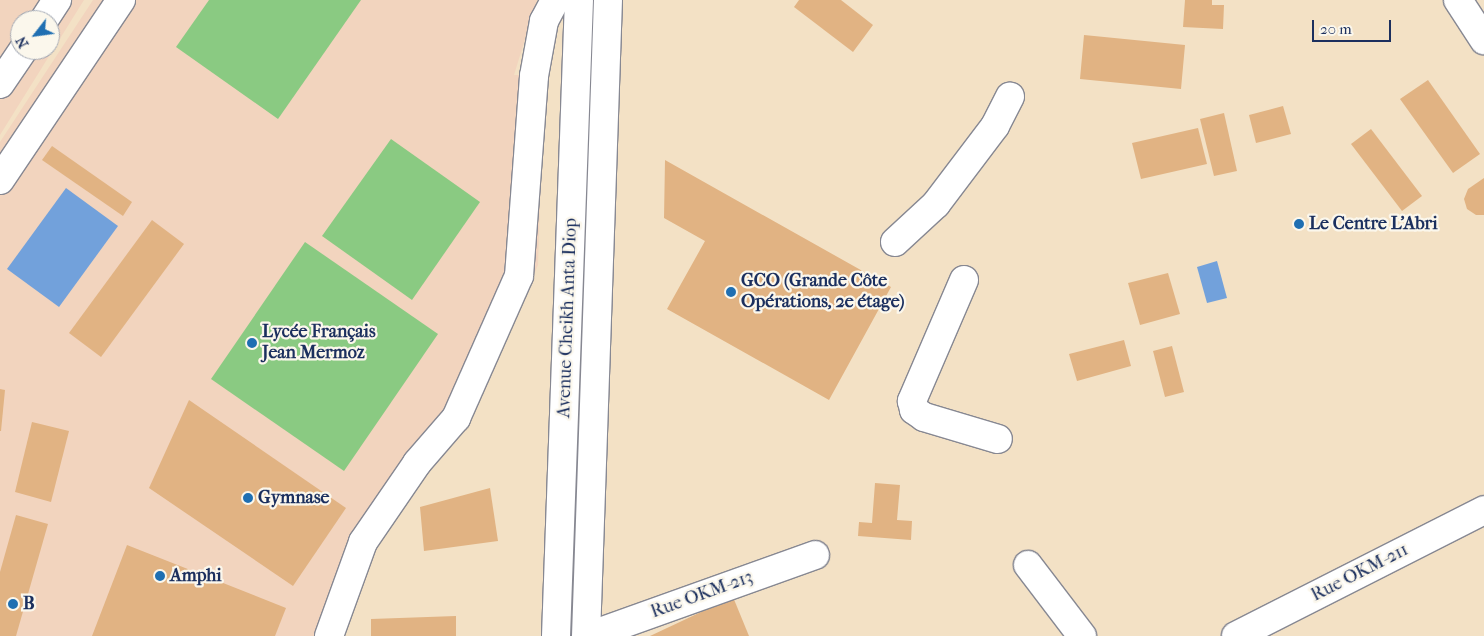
<!DOCTYPE html>
<html>
<head>
<meta charset="utf-8">
<style>
  body { margin:0 }
  #map { position:relative; width:1484px; height:636px; overflow:hidden; background:#f3e1c5; font-family:"IM FELL French Canon",serif }
  div>[style] { position:absolute }
  .built>* { inset:0; background:#f2d4be }
  .green>* { inset:0; background:#8aca82 }
  .water>* { inset:0; background:#72a1db }
  .building>* { inset:0; background:#e1b383 }
  .roads { filter:drop-shadow(1px 0 #878892) drop-shadow(-1px 0 #878892) drop-shadow(0 1px #878892) drop-shadow(0 -1px #878892) }
  .minor>* { height:28px; margin:-14px; padding:0 14px; transform-origin:14px; border-radius:14px; background:#fff }
  .dots>* { width:14px; height:14px; translate:-50% -50%; box-sizing:border-box; border:2px solid #fbf7ec; border-radius:50% }
  span { translate:-50% -50%; white-space:nowrap; text-align:center; line-height:1.15; -webkit-text-stroke:4.5px #fbf7ec; paint-order:stroke }
  .poi-label { font-size:18px; color:#1b2f5e; font-weight:700 }
  .left { translate:0 -50%; text-align:left }
  .street-label { font-size:18px; color:#1b2f5e }
  .north { position:absolute; left:10px; top:10px; width:50px; height:50px; box-sizing:border-box; background:#fbf7ec; border:1px solid #a1a7b3; border-radius:50%; rotate:240deg; font-size:14px; font-weight:700; line-height:20px; text-align:center; color:#1b2f5e }
  .north::after { content:''; display:block; margin:auto; width:18px; height:22px; background:#1f6fb2; clip-path:polygon(50% 0,100% 100%,50% 72%,0 100%) }
  .scale { position:absolute; left:1312px; top:20px; width:79px; height:22px; box-sizing:border-box; border:2px solid #1b2f5e; border-top:0; padding-left:6px; font-size:15px; line-height:18px; white-space:nowrap; color:#1b2f5e; -webkit-text-stroke:4px #fbf7ec; paint-order:stroke }
</style>
</head>
<body>
<div id="map">
  <div class="built">
    <i style="clip-path:polygon(evenodd,0 0,84px 0,0 135px,0 0,20px 20px,50px 20px,50px 50px,20px 50px,20px 20px)"></i>
    <i style="clip-path:polygon(93px 0,537px 0,514px 75px,544px 75px,538px 265px,469px 422px,381px 532px,340px 636px,0 636px,0 142px)"></i>
  </div>
  <div class="green">
    <i style="clip-path:polygon(209px 0,361px 0,278px 119px,176px 47px)"></i>
    <i style="clip-path:polygon(391px 139px,480px 202px,412px 300px,322px 236px)"></i>
    <i style="clip-path:polygon(305px 242px,438px 334px,344px 471px,211px 379px)"></i>
  </div>
  <div class="water">
    <i style="clip-path:polygon(66px 188px,118px 226px,59px 307px,7px 269px)"></i>
    <i style="clip-path:polygon(1217px 261px,1227px 298px,1207px 303px,1197px 267px)"></i>
  </div>
  <div class="building">
    <i style="clip-path:polygon(799px 0,841px 0,873px 25px,853px 52px,794px 7px)"></i>
    <i style="clip-path:polygon(1185px 0,1212px 0,1212px 5px,1224px 5px,1223px 29px,1183px 27px)"></i>
    <i style="clip-path:polygon(1084px 35px,1185px 45px,1181px 89px,1080px 79px)"></i>
    <i style="clip-path:polygon(1428px 80px,1480px 154px,1453px 173px,1400px 99px)"></i>
    <i style="clip-path:polygon(1283px 106px,1291px 134px,1256px 143px,1249px 115px)"></i>
    <i style="clip-path:polygon(1224px 113px,1237px 171px,1214px 176px,1200px 119px)"></i>
    <i style="clip-path:polygon(1198px 128px,1207px 164px,1141px 179px,1132px 143px)"></i>
    <i style="clip-path:polygon(1371px 129px,1422px 196px,1402px 211px,1351px 144px)"></i>
    <i style="clip-path:polygon(52px 146px,132px 202px,123px 216px,42px 160px)"></i>
    <i style="clip-path:polygon(665px 160px,891px 287px,829px 400px,667px 309px,705px 241px,664px 218px)"></i>
    <i style="clip-path:polygon(1484px 178px,1484px 215px,1476px 215px,1467px 209px,1464px 199px,1468px 189px)"></i>
    <i style="clip-path:polygon(152px 220px,184px 244px,101px 357px,69px 333px)"></i>
    <i style="clip-path:polygon(1168px 273px,1180px 314px,1140px 325px,1128px 283px)"></i>
    <i style="clip-path:polygon(1124px 340px,1131px 366px,1077px 381px,1069px 354px)"></i>
    <i style="clip-path:polygon(1172px 346px,1184px 392px,1165px 397px,1153px 351px)"></i>
    <i style="clip-path:polygon(0 389px,5px 390px,1px 431px,0 431px)"></i>
    <i style="clip-path:polygon(189px 400px,346px 508px,293px 586px,149px 488px)"></i>
    <i style="clip-path:polygon(32px 422px,69px 431px,51px 502px,15px 492px)"></i>
    <i style="clip-path:polygon(875px 483px,900px 485px,897px 520px,912px 521px,911px 540px,858px 536px,859px 522px,872px 523px)"></i>
    <i style="clip-path:polygon(490px 488px,498px 541px,424px 551px,420px 507px)"></i>
    <i style="clip-path:polygon(16px 515px,48px 524px,16px 636px,0 636px,0 572px)"></i>
    <i style="clip-path:polygon(127px 545px,286px 608px,275px 636px,92px 636px)"></i>
    <i style="clip-path:polygon(733px 597px,749px 636px,650px 636px)"></i>
    <i style="clip-path:polygon(456px 616px,456px 636px,371px 636px,371px 619px)"></i>
  </div>
  <div class="roads">
    <div class="minor">
      <i style="left:1458px;top:0;width:48px;rotate:57deg"></i>
      <i style="left:44px;top:20px;width:24px;rotate:-57deg"></i>
      <i style="left:0;top:84px;width:41px;rotate:-55.9deg"></i>
      <i style="left:0;top:180px;width:217px;rotate:-56.1deg"></i>
      <i style="left:895px;top:242px;width:56px;rotate:-42.8deg"></i>
      <i style="left:936px;top:204px;width:98px;rotate:-52.9deg"></i>
      <i style="left:995px;top:126px;width:33px;rotate:-63deg"></i>
      <i style="left:964px;top:280px;width:132px;rotate:113.3deg"></i>
      <i style="left:912px;top:401px;width:9px;rotate:77deg"></i>
      <i style="left:914px;top:410px;width:12px;rotate:35deg"></i>
      <i style="left:924px;top:417px;width:77px;rotate:16.6deg"></i>
      <i style="left:1028px;top:565px;width:89px;rotate:52.7deg"></i>
      <i style="left:329px;top:636px;width:100px;rotate:-70.1deg"></i>
      <i style="left:363px;top:542px;width:96px;rotate:-55.6deg"></i>
      <i style="left:417px;top:463px;width:60px;rotate:-49.1deg"></i>
      <i style="left:456px;top:418px;width:155px;rotate:-66.1deg"></i>
      <i style="left:519px;top:276px;width:201px;rotate:-85.7deg"></i>
      <i style="left:534px;top:76px;width:56px;rotate:-79.7deg"></i>
      <i style="left:544px;top:21px;width:24px;rotate:-62deg"></i>
      <i style="left:556px;top:636px;width:636px;rotate:-87.93deg"></i>
      <i style="left:586px;top:636px;width:636px;rotate:-88.02deg"></i>
      <i style="left:589px;top:636px;width:240px;rotate:-19.7deg"></i>
      <i style="left:1236px;top:636px;width:278px;rotate:-26.9deg"></i>
    </div>
  </div>
  <div class="dots">
    <i style="left:1299px;top:224px;background:#1f6fb2"></i>
    <i style="left:731px;top:292px;background:#1f6fb2"></i>
    <i style="left:252px;top:343px;background:#1f6fb2"></i>
    <i style="left:248px;top:498px;background:#1f6fb2"></i>
    <i style="left:160px;top:576px;background:#1f6fb2"></i>
    <i style="left:13px;top:604px;background:#1f6fb2"></i>
  </div>
  <div class="poi-label">
    <span class="left" style="left:1309px;top:224px">Le Centre L'Abri</span>
    <span class="left" style="left:741px;top:292px">GCO (Grande Côte<br>Opérations, 2e étage)</span>
    <span class="left" style="left:262px;top:343px">Lycée Français<br>Jean Mermoz</span>
    <span class="left" style="left:258px;top:498px">Gymnase</span>
    <span class="left" style="left:170px;top:576px">Amphi</span>
    <span class="left" style="left:23px;top:604px">B</span>
  </div>
  <div class="street-label">
    <span style="left:568px;top:318px;rotate:-88deg">Avenue Cheikh Anta Diop</span>
    <span style="left:1360px;top:573px;rotate:-27deg">Rue OKM-211</span>
    <span style="left:702px;top:595px;rotate:-20deg">Rue OKM-213</span>
  </div>
  <div class="north">N</div>
  <div class="scale">20 m</div>
</div>
</body>
</html>
